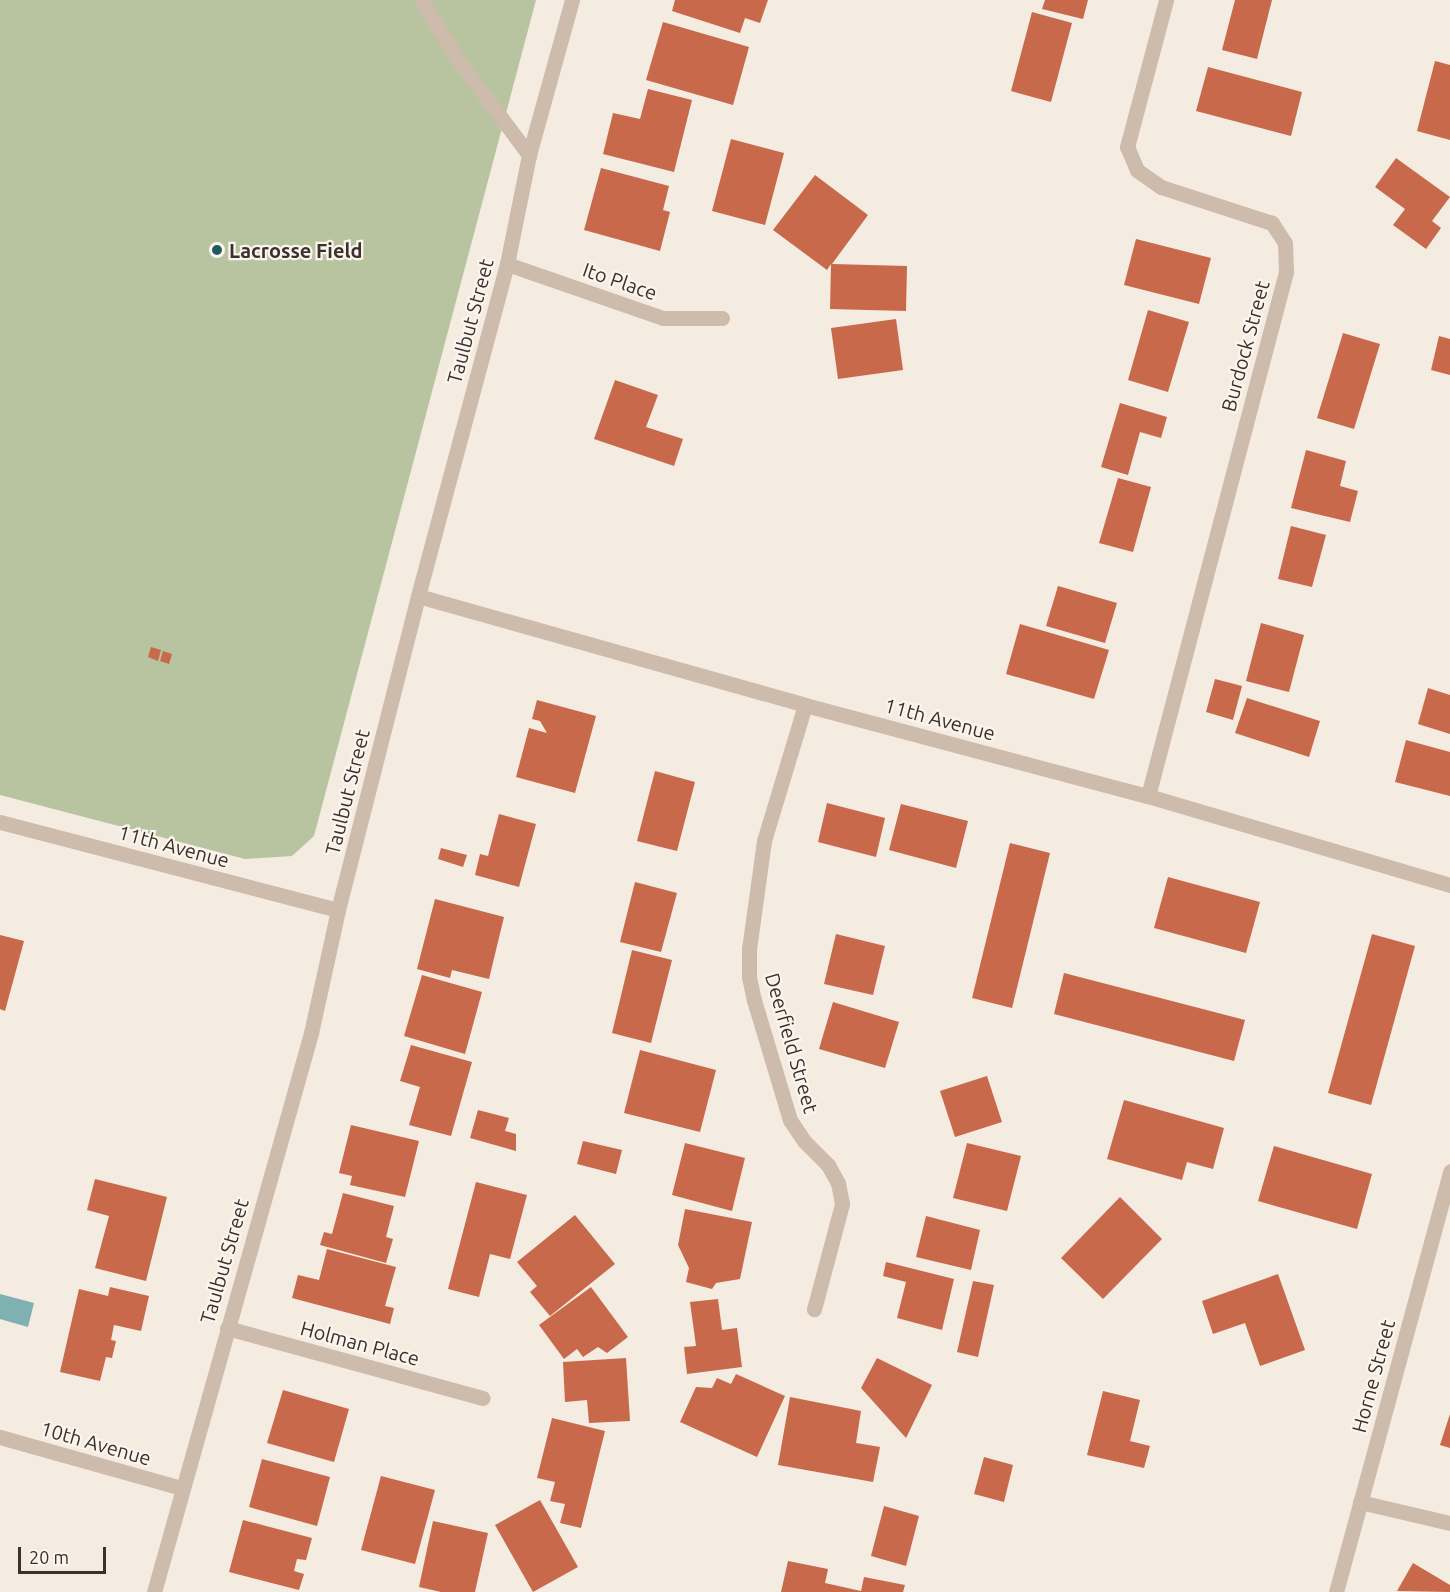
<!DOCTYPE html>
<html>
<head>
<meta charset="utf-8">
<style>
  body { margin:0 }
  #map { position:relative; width:1450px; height:1592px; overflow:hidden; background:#f4ebe1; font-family:Ubuntu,sans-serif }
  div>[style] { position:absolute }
  .green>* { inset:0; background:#b8c4a0 }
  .water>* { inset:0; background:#7fb0b2 }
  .building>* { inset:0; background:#c8694b }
  .minor>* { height:15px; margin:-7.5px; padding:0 7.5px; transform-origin:7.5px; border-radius:7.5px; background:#cdbbac }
  .dots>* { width:16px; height:16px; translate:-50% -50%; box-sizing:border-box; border:3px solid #fbf5ee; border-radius:50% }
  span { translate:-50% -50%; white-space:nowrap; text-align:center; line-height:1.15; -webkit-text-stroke:4.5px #fbf5ee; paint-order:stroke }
  .poi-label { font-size:20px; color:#3b302b; font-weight:700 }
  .left { translate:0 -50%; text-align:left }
  .street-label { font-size:20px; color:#3b302b }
  .scale { position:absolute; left:18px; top:1547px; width:88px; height:27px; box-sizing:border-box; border:3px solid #3b302b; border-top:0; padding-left:8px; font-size:18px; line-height:21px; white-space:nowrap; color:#3b302b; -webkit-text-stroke:4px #fbf5ee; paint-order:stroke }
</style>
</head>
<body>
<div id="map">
  <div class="green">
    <i style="clip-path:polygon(0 0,536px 0,314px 836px,292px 856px,245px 859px,0 795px)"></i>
  </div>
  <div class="water">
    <i style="clip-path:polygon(0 1294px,34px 1303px,28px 1327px,0 1319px)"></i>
  </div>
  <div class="building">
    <i style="clip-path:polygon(675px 0,768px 0,760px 23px,745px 18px,740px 33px,672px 11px)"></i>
    <i style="clip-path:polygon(1045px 0,1088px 0,1083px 19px,1042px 9px)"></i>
    <i style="clip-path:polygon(1235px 0,1272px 0,1257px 59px,1222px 50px)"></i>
    <i style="clip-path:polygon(1032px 12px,1072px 23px,1051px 102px,1011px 91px)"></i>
    <i style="clip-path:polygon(663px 22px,749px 47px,733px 105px,646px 80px)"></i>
    <i style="clip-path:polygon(1435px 61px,1450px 65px,1450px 140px,1417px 131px)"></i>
    <i style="clip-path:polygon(1208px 67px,1302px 92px,1291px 136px,1196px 111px)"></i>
    <i style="clip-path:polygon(648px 89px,692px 100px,674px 172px,603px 154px,613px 113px,640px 119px)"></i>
    <i style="clip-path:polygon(731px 139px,784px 153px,765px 225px,712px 211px)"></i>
    <i style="clip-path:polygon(1396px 158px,1450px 197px,1432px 221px,1441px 228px,1426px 249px,1393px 225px,1405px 209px,1375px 187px)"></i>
    <i style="clip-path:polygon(601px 168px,669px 186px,663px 210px,670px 212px,660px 251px,584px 230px)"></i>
    <i style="clip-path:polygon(815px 175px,868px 215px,832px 264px,907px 266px,906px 311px,830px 309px,831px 264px,827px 270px,773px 230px)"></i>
    <i style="clip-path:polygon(1136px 239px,1211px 258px,1199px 304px,1124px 285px)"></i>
    <i style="clip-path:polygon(1148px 310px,1189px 322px,1168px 392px,1128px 380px)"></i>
    <i style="clip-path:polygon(896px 319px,903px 370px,838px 379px,831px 328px)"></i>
    <i style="clip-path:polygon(1343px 333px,1380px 344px,1354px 429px,1317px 418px)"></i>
    <i style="clip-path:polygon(1439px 336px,1450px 339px,1450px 375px,1431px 370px)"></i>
    <i style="clip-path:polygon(615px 380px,658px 395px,646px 427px,683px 439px,674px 466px,594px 439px)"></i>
    <i style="clip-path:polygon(1120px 403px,1167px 417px,1161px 438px,1140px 432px,1128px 475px,1101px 467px)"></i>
    <i style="clip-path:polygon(1306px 450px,1346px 461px,1340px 486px,1358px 491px,1350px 522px,1291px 508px)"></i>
    <i style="clip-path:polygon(1118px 478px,1151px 487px,1133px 552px,1099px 543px)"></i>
    <i style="clip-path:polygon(1291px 526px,1326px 535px,1312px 587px,1278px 579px)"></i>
    <i style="clip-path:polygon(1058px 586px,1117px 603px,1105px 643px,1046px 626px)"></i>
    <i style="clip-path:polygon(1261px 623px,1304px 635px,1289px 692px,1246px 681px)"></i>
    <i style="clip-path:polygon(1020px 624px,1109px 650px,1094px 699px,1006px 674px)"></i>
    <i style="clip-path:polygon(151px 647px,161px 650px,158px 661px,148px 657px)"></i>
    <i style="clip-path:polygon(163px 651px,172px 654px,169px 664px,160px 661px)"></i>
    <i style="clip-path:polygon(1215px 679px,1242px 686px,1233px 720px,1206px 712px)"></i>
    <i style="clip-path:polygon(1428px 688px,1450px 695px,1450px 734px,1418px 724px)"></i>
    <i style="clip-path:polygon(1247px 698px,1320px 721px,1309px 757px,1235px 733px)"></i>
    <i style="clip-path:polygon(537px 700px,596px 716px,575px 793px,516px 777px,529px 728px,547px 733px,540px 721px,532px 719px)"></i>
    <i style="clip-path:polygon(1406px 740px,1450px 752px,1450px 796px,1395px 782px)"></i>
    <i style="clip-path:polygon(655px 771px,695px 782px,677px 851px,637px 841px)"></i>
    <i style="clip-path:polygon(827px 803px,885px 818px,876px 857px,818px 842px)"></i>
    <i style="clip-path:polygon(901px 804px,968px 821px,956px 868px,889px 850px)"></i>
    <i style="clip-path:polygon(499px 814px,536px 824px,519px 887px,475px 875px,480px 854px,488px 856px)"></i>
    <i style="clip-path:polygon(1010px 843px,1050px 853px,1012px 1008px,972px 998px)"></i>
    <i style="clip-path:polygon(441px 848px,467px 855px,463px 867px,438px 859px)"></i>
    <i style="clip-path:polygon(1168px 877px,1260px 902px,1246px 953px,1154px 928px)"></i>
    <i style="clip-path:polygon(635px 882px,677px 893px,661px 952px,620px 942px)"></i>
    <i style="clip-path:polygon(435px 899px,504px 917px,489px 979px,452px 970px,450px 978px,417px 969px)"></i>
    <i style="clip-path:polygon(836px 934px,885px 946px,873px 995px,824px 984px)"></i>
    <i style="clip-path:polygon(1372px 934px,1415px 946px,1371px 1105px,1328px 1093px)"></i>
    <i style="clip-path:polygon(0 935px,24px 941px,5px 1011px,0 1009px)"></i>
    <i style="clip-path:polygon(632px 950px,672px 960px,651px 1043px,612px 1033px)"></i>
    <i style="clip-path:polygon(1064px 973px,1245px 1020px,1234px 1061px,1054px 1014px)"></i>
    <i style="clip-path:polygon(422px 975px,482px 992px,465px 1054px,404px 1036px)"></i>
    <i style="clip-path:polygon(833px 1002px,899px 1022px,885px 1068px,819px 1049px)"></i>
    <i style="clip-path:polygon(411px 1045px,472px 1062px,451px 1136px,409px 1125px,420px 1087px,400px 1081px)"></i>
    <i style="clip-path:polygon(640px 1050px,716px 1070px,700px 1132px,624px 1113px)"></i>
    <i style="clip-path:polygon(987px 1076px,1002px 1122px,955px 1137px,940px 1091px)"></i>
    <i style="clip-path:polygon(1124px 1100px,1224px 1128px,1213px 1169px,1187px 1162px,1182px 1180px,1107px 1159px)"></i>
    <i style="clip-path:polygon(478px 1110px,509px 1118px,505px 1131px,516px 1134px,516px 1151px,470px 1138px)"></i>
    <i style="clip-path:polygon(351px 1125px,419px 1141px,405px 1197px,350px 1185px,352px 1176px,339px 1173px)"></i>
    <i style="clip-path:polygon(583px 1141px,622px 1150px,616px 1174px,577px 1164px)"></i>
    <i style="clip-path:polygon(685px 1143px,745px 1158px,732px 1211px,672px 1195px)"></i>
    <i style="clip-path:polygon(967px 1143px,1021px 1156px,1007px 1211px,953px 1198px)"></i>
    <i style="clip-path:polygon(1274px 1146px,1372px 1174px,1357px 1229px,1258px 1201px)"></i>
    <i style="clip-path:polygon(95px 1179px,167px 1197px,146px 1281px,95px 1268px,109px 1216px,87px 1210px)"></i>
    <i style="clip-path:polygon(476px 1182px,527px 1195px,510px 1259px,490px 1254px,479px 1297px,448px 1289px)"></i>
    <i style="clip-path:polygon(343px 1193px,394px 1206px,386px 1237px,393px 1239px,386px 1263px,320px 1245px,324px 1232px,332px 1234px)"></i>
    <i style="clip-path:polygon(1120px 1197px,1162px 1239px,1103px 1299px,1061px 1258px)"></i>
    <i style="clip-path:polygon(685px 1209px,752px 1222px,740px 1279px,716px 1283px,712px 1289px,686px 1282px,689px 1268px,678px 1245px)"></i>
    <i style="clip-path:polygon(575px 1215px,615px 1264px,550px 1316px,530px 1292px,537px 1286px,517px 1262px)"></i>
    <i style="clip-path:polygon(926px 1216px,980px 1230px,971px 1270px,916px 1257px)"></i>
    <i style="clip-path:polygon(327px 1249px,396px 1267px,385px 1306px,394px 1308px,390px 1324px,292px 1298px,298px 1275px,319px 1280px)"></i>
    <i style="clip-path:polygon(886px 1262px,954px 1279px,942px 1330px,897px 1318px,906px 1282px,883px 1276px)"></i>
    <i style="clip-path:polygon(1278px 1274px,1305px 1350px,1260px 1366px,1245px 1323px,1213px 1334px,1202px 1301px)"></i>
    <i style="clip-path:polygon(973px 1281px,994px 1285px,978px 1357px,957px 1352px)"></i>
    <i style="clip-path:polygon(110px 1287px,149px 1296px,141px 1331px,114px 1325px,111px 1340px,116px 1341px,112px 1358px,106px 1357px,100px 1381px,60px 1372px,79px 1289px,108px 1296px)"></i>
    <i style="clip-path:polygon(591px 1287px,628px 1337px,607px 1353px,598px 1347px,583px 1357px,577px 1349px,564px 1359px,539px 1325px)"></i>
    <i style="clip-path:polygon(718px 1299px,722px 1330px,737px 1328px,742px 1367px,687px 1374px,684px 1347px,696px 1346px,690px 1302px)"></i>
    <i style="clip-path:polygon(626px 1358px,630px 1421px,589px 1423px,587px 1400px,565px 1402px,563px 1362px)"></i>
    <i style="clip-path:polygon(877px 1358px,932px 1385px,906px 1438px,861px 1388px)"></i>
    <i style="clip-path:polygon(736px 1374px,785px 1396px,757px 1457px,680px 1422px,696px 1387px,712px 1388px,717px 1378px,731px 1384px)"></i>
    <i style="clip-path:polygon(283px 1390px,349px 1409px,334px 1462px,267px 1443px)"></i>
    <i style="clip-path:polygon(1103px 1391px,1140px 1400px,1130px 1441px,1150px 1446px,1144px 1468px,1087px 1455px)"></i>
    <i style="clip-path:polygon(790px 1397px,861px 1411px,856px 1443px,880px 1447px,873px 1482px,778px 1465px)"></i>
    <i style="clip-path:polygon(1450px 1414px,1450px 1448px,1440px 1445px)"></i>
    <i style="clip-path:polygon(552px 1418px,605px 1431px,581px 1528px,560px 1523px,565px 1504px,550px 1501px,555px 1482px,537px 1478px)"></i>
    <i style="clip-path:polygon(984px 1457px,1013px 1465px,1004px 1502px,974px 1494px)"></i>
    <i style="clip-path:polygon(262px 1459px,330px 1477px,317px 1526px,249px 1507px)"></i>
    <i style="clip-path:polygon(381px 1476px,435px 1490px,415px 1564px,361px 1550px)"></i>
    <i style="clip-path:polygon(540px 1500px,578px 1567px,533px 1592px,495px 1525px)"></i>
    <i style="clip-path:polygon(884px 1506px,919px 1516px,906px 1566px,871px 1556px)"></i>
    <i style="clip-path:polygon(243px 1520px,312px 1538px,306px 1560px,297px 1559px,294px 1571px,304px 1574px,299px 1590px,229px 1572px)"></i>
    <i style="clip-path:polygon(433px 1521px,488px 1533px,475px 1592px,441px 1592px,419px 1587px)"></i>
    <i style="clip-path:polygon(788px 1561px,828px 1569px,825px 1583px,861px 1591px,864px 1577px,905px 1585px,903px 1592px,781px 1592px)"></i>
    <i style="clip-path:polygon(1413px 1563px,1450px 1585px,1450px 1592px,1397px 1591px)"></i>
  </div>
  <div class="minor">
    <i style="left:421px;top:0;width:70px;rotate:58.3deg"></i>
    <i style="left:458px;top:60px;width:119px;rotate:53.2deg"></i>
    <i style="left:507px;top:264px;width:165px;rotate:19.1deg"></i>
    <i style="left:663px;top:318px;width:59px"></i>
    <i style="left:418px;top:596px;width:402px;rotate:15.7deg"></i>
    <i style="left:805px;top:705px;width:355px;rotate:14.9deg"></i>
    <i style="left:1148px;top:796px;width:315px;rotate:16.4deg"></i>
    <i style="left:805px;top:705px;width:142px;rotate:106.8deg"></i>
    <i style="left:764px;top:841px;width:109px;rotate:97.9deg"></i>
    <i style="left:749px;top:949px;width:28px;rotate:90deg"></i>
    <i style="left:749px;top:977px;width:24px;rotate:78deg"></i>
    <i style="left:754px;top:1000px;width:125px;rotate:73.3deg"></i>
    <i style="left:790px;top:1120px;width:25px;rotate:56deg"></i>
    <i style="left:804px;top:1141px;width:34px;rotate:45deg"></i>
    <i style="left:828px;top:1165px;width:21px;rotate:61deg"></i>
    <i style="left:838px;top:1183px;width:21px;rotate:79deg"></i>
    <i style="left:842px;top:1204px;width:109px;rotate:104.9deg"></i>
    <i style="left:1148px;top:796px;width:542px;rotate:-75.25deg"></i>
    <i style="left:1286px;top:272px;width:29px;rotate:-92deg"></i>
    <i style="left:1285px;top:243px;width:24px;rotate:-123deg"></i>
    <i style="left:1272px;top:223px;width:117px;rotate:-162deg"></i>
    <i style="left:1161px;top:187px;width:29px;rotate:-145deg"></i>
    <i style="left:1137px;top:170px;width:25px;rotate:-113deg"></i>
    <i style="left:1127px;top:147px;width:152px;rotate:-75.1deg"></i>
    <i style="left:0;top:822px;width:349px;rotate:14.6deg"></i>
    <i style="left:227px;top:1328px;width:265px;rotate:15.3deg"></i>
    <i style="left:0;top:1437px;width:188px;rotate:15.7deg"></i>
    <i style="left:1360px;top:1502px;width:92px;rotate:13.1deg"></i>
    <i style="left:154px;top:1592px;width:581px;rotate:-74.31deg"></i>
    <i style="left:311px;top:1033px;width:126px;rotate:-77.6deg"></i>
    <i style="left:338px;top:910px;width:324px;rotate:-75.7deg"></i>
    <i style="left:418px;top:596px;width:344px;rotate:-75deg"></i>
    <i style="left:507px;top:264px;width:111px;rotate:-78.6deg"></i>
    <i style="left:529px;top:155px;width:161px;rotate:-74.5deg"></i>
    <i style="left:1336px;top:1592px;width:436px;rotate:-74.8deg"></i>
  </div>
  <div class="dots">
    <i style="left:217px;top:250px;background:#1f5a5e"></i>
  </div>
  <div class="poi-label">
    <span class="left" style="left:229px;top:250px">Lacrosse Field</span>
  </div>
  <div class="street-label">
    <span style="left:620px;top:281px;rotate:19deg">Ito Place</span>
    <span style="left:470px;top:321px;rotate:-75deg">Taulbut Street</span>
    <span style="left:1245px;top:346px;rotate:-75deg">Burdock Street</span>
    <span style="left:940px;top:719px;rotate:15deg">11th Avenue</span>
    <span style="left:347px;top:792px;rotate:-76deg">Taulbut Street</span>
    <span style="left:174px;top:846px;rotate:15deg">11th Avenue</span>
    <span style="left:792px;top:1043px;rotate:74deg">Deerfield Street</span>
    <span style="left:224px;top:1261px;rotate:-74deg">Taulbut Street</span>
    <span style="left:360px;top:1343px;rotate:15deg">Holman Place</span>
    <span style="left:1373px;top:1376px;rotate:-75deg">Horne Street</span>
    <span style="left:96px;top:1443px;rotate:16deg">10th Avenue</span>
  </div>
  <div class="scale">20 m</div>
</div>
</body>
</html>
